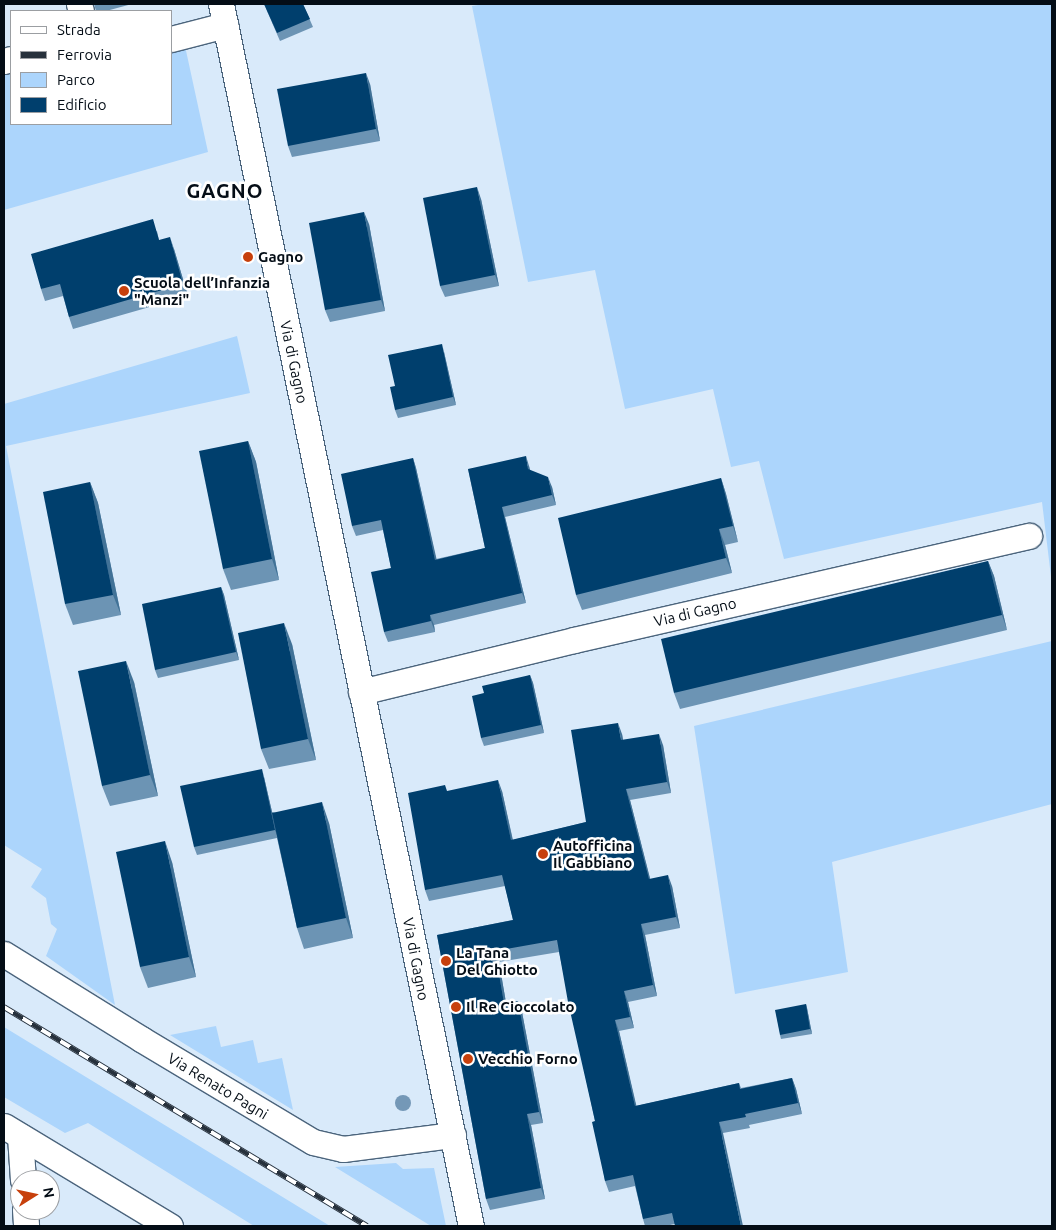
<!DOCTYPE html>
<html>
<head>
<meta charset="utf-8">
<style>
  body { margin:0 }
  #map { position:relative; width:1056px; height:1230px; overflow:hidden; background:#d9eafa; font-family:Ubuntu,sans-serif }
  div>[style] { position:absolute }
  .green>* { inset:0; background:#acd5fc }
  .roads { filter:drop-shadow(1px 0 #4b647c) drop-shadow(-1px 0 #4b647c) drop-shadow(0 1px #4b647c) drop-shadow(0 -1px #4b647c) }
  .street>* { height:25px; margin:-12.5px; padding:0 12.5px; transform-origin:12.5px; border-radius:12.5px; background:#fff }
  .rail>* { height:5.5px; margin-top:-2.75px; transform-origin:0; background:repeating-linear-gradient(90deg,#fff 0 11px,#27313c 0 22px); box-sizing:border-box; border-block:1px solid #27313c }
  .trees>* { width:16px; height:16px; margin:-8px; border-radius:50%; background:#7498b7 }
  .wall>* { inset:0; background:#6c94b4 }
  .shaded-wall>* { inset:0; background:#417297 }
  .building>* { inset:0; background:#003f6d }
  .dots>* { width:14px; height:14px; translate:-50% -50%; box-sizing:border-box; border:2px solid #fff; border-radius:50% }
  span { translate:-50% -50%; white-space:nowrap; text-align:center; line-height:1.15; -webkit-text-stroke:5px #fff; paint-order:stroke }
  .poi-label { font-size:15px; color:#040d16; font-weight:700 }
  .left { translate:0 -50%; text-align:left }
  .street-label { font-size:15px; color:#040d16 }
  .district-label { font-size:20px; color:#040d16; font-weight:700; letter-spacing:1px }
  .frame { position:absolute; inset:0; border:5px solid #040d16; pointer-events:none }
  .legend { position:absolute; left:10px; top:10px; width:162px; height:115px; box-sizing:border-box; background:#fff; border:1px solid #9b9ea2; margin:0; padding:6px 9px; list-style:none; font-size:15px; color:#040d16 }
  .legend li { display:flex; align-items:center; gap:10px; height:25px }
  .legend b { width:25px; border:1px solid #9b9ea2 }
  .north { position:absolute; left:10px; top:1170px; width:50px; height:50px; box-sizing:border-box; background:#fff; border:1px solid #9b9ea2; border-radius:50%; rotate:80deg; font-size:14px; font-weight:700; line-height:20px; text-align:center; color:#040d16 }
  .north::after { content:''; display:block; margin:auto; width:18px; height:22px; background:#c7400c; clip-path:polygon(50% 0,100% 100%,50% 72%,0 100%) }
</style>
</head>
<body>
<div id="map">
  <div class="green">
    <i style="clip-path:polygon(484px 4px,1052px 4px,1052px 585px,1042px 502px,784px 559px,759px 461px,731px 467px,713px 389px,625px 409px,595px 270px,528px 282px,472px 6px)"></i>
    <i style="clip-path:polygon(185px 46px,208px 152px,4px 210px,4px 71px,11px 69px,11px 124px,171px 124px,171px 50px)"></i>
    <i style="clip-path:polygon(237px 336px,250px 393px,6px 446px,115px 1005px,46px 956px,57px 929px,51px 924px,46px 898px,31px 887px,42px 869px,4px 845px,4px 404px)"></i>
    <i style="clip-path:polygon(1052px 641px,1052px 804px,832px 862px,848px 972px,735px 994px,694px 726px)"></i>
    <i style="clip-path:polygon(216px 1026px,221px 1047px,253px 1040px,258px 1063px,282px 1058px,293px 1110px,170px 1035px)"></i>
    <i style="clip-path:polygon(4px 1027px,330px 1226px,254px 1226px,88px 1123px,65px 1133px,4px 1097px)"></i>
    <i style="clip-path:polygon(396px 1163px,403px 1169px,434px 1168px,446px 1226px,431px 1226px,335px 1167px)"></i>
  </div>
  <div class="roads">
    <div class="street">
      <i style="left:79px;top:4px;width:7px;rotate:74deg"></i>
      <i style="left:221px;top:4px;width:1247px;rotate:78.44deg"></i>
      <i style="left:171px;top:39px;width:56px;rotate:-14.5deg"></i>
      <i style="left:4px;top:61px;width:7px;rotate:-16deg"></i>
      <i style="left:361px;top:692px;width:219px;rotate:-13.7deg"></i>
      <i style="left:574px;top:640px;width:467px;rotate:-12.9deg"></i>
      <i style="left:4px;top:954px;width:161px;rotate:31.8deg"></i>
      <i style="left:141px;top:1039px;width:200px;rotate:30.9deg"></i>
      <i style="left:313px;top:1142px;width:31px;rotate:13deg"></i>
      <i style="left:343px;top:1149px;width:111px;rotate:-7.3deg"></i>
      <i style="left:4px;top:1126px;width:194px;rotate:31.1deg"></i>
      <i style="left:20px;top:1136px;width:44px;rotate:86.1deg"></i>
      <i style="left:25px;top:1210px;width:16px;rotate:86deg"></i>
    </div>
  </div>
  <div class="rail">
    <i style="left:4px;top:1007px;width:424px;rotate:31.1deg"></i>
  </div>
  <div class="trees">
    <i style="left:403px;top:1103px"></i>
  </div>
  <div class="wall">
    <i style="clip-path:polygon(94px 4px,132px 4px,106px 11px,96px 11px)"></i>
    <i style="clip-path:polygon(264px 4px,303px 4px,313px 27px,280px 41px)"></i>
    <i style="clip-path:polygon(370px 84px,380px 141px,292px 157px,288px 146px)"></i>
    <i style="clip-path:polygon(481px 199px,499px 286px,445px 297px,440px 286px)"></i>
    <i style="clip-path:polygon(369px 224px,385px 311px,330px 322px,325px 310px)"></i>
    <i style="clip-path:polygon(157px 231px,159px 240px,174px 249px,188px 296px,73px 329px,69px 317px,63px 296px,45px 301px,41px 289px)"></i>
    <i style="clip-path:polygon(444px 352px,456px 405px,398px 418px,395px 410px,395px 386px)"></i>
    <i style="clip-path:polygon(248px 441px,256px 462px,279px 580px,231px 590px,223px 569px)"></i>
    <i style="clip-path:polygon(413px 458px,416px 468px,436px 559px,485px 548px,468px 469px,529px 466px,530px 470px,552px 487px,556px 505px,505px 517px,526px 603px,434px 625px,435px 632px,388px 642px,384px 632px,391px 568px,383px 530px,356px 536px,352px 526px)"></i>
    <i style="clip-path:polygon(721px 478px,726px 494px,738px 542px,725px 545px,732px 573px,582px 610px,576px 595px)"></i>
    <i style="clip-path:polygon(90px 482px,98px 503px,121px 615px,73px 625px,65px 604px)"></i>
    <i style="clip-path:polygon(988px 561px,994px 576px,1007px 630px,680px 709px,674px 693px)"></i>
    <i style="clip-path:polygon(221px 587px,224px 595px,239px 660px,158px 678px,155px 670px)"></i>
    <i style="clip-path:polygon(292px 644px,316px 760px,269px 769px,261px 749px)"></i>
    <i style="clip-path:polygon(530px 675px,533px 683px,544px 733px,484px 746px,481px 738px,484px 693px)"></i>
    <i style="clip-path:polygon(134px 682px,158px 796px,110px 806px,102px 786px)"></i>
    <i style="clip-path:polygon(622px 734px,623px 740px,663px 745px,671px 793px,630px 800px,650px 879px,672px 886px,680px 928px,645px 935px,657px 996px,628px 1002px,634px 1028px,619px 1031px,636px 1106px,739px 1083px,741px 1088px,792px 1078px,796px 1089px,802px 1114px,749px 1125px,750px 1128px,723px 1133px,675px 1224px,665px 1226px,645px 1226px,643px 1219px,635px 1186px,609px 1192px,605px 1181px,595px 1121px,559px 952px,499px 962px,506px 1003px,518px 1001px,522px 1012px,543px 1123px,531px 1125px,545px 1199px,490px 1210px,486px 1199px,437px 935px,513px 920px,505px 886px,429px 901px,425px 890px,447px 791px,502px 791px,513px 840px,586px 822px)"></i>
    <i style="clip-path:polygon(264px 777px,272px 812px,329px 823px,353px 938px,304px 949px,297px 928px,277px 838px,197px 855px,194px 847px)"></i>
    <i style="clip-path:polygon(172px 862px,196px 977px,148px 988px,140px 967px)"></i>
    <i style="clip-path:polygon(806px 1004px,807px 1008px,812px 1034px,781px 1039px,780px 1035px)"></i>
  </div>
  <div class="shaded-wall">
    <i style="clip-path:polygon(366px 73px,370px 84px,380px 141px,376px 129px)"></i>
    <i style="clip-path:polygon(477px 187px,481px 199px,499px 286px,495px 275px)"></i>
    <i style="clip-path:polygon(364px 212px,369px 224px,385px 311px,381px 300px)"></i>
    <i style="clip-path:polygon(170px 237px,174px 249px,188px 296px,183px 284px)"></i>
    <i style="clip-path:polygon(442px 344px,444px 352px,456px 405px,453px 397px)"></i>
    <i style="clip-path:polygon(248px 441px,256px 462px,279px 580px,272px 559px)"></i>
    <i style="clip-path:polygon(526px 456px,529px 466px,532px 479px,528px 469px)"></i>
    <i style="clip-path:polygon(413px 458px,416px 468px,439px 570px,435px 560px)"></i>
    <i style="clip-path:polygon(548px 477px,552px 487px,556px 505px,552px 495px)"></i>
    <i style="clip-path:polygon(721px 478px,726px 494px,738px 542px,733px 526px)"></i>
    <i style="clip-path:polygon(90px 482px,98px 503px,121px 615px,113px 595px)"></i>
    <i style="clip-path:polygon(502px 507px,505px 517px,526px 603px,522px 593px)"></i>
    <i style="clip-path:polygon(719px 529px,725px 545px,732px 573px,726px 558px)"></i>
    <i style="clip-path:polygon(988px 561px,994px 576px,1007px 630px,1002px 615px)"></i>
    <i style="clip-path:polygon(221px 587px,224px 595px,239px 660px,236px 652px)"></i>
    <i style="clip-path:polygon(430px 615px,434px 625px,435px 632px,431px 621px)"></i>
    <i style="clip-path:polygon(284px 623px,292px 644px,316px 760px,308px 739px)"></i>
    <i style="clip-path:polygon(126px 661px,134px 682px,158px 796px,150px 775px)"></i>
    <i style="clip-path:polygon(530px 675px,533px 683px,544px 733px,541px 725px)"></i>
    <i style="clip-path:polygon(618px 723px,622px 734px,625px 751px,621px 740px)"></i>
    <i style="clip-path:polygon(659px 734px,663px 745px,671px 793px,667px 782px)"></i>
    <i style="clip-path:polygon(262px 769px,264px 777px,278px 838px,275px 830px)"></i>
    <i style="clip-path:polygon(498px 780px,502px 791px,515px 851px,511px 840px)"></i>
    <i style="clip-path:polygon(626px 789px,630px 800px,653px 890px,649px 879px)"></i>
    <i style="clip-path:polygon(322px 802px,329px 823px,353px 938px,346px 918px)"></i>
    <i style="clip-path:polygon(165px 841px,172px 862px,196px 977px,189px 957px)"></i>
    <i style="clip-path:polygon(668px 875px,672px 886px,680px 928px,676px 917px)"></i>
    <i style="clip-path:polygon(641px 924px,645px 935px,657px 996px,653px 985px)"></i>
    <i style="clip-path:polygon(495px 951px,499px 962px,508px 1014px,504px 1003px)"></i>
    <i style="clip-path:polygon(624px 991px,628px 1002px,634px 1028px,630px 1017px)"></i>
    <i style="clip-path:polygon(518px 1001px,522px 1012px,543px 1123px,539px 1112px)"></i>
    <i style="clip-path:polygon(806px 1004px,807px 1008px,812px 1034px,810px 1029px)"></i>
    <i style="clip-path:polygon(615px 1020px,619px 1031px,639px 1117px,635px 1106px)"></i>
    <i style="clip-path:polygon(792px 1078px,796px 1089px,802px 1114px,798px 1103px)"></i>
    <i style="clip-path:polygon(527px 1114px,531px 1125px,545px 1199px,541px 1188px)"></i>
    <i style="clip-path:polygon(719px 1122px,723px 1133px,743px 1226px,741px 1226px)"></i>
  </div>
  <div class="building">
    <i style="clip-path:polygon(264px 4px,303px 4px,310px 19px,277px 33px)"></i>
    <i style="clip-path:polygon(366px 73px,376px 129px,288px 146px,277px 89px)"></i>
    <i style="clip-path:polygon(477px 187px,495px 275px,440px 286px,423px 198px)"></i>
    <i style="clip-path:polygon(364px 212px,381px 300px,325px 310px,309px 223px)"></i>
    <i style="clip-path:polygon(153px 219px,159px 240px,170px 237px,183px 284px,69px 317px,60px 284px,41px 289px,31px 254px)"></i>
    <i style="clip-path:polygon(442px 344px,453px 397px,395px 410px,390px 387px,395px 386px,388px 355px)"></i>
    <i style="clip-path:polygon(248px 441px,272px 559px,223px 569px,199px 451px)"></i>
    <i style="clip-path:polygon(526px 456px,528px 469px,548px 477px,552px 495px,502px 507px,522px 593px,430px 615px,431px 621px,384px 632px,371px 572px,391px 568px,381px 520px,352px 526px,341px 474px,413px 458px,435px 560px,485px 548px,468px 469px)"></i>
    <i style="clip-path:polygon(721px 478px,733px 526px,719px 529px,726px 558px,576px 595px,558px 518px)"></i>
    <i style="clip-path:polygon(90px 482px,113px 595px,65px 604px,43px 492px)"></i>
    <i style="clip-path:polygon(988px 561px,1002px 615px,674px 693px,661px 639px)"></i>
    <i style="clip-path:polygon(221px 587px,236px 652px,155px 670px,142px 604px)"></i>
    <i style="clip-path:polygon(284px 623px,308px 739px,261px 749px,238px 633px)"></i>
    <i style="clip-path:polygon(126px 661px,150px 775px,102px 786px,78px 671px)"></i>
    <i style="clip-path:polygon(530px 675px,541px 725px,481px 738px,472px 696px,484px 693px,482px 686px)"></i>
    <i style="clip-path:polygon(618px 723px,621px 740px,659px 734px,667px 782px,626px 789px,649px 879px,668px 875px,676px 917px,641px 924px,653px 985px,624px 991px,630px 1017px,615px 1020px,635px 1106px,739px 1083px,740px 1089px,792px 1078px,798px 1103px,745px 1114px,746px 1117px,719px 1122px,741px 1226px,675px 1226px,672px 1213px,643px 1219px,633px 1175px,605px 1181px,592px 1122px,595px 1121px,568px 1002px,557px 940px,495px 951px,504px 1003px,518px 1001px,539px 1112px,527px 1114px,541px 1188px,486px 1199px,437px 935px,513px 920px,502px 875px,425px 890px,408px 793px,445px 785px,447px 791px,498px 780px,511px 840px,586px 822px,571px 730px)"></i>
    <i style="clip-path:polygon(262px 769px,275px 830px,194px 847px,180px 786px)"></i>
    <i style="clip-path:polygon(322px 802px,346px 918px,297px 928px,272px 813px)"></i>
    <i style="clip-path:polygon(165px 841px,189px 957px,140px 967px,116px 852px)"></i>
    <i style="clip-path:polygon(806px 1004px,810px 1029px,780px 1035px,775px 1010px)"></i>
  </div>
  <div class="dots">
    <i style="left:248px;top:257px;background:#c7400c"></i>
    <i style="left:124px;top:291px;background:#c7400c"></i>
    <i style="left:543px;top:854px;background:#c7400c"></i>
    <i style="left:446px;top:961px;background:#c7400c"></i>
    <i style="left:456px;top:1007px;background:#c7400c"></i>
    <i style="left:468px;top:1059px;background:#c7400c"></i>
  </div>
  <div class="poi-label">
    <span class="left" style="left:258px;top:257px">Gagno</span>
    <span class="left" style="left:134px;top:291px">Scuola dell’Infanzia<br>"Manzi"</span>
    <span class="left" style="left:553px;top:854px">Autofficina<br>Il Gabbiano</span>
    <span class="left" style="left:456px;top:961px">La Tana<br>Del Ghiotto</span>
    <span class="left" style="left:466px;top:1007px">Il Re Cioccolato</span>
    <span class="left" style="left:478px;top:1059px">Vecchio Forno</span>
  </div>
  <div class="street-label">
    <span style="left:294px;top:362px;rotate:78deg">Via di Gagno</span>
    <span style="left:695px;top:612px;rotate:-13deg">Via di Gagno</span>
    <span style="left:416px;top:959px;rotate:79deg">Via di Gagno</span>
    <span style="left:218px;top:1086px;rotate:31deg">Via Renato Pagni</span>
  </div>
  <div class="district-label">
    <span style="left:225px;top:190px">GAGNO</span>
  </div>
  <div class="frame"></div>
  <ul class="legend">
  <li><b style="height:6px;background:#fff"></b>Strada</li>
  <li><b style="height:6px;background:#27313c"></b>Ferrovia</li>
  <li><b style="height:14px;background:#acd5fc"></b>Parco</li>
  <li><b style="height:14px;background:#003f6d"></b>Edificio</li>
  </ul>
  <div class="north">N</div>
</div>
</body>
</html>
